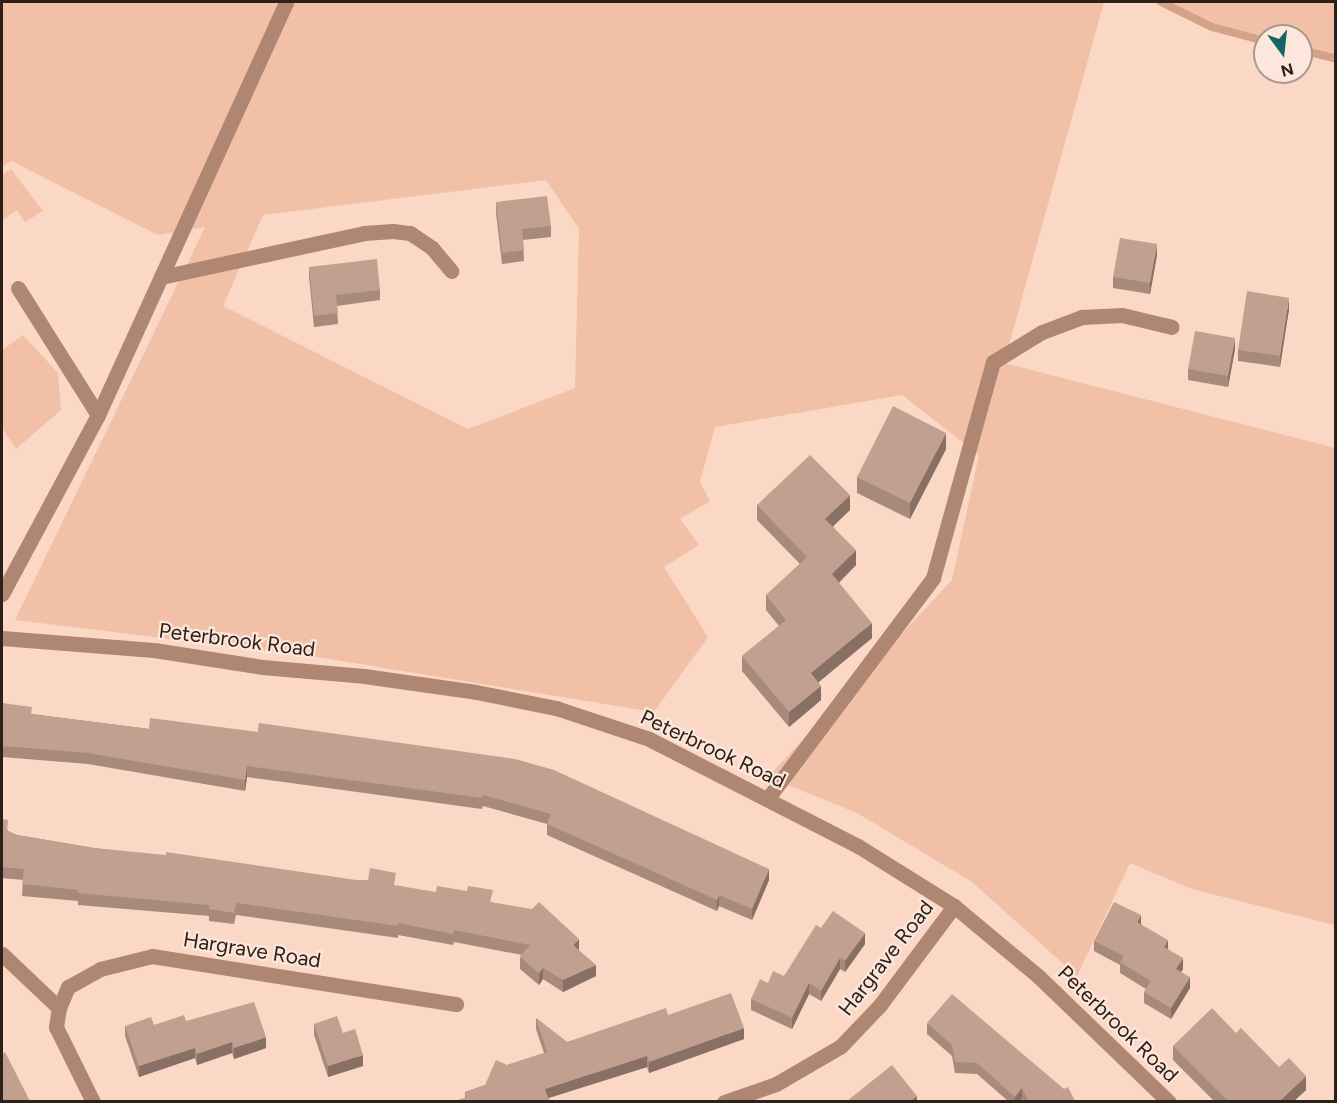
<!DOCTYPE html>
<html>
<head>
<meta charset="utf-8">
<style>
  body { margin:0 }
  #map { position:relative; width:1337px; height:1103px; overflow:hidden; background:#fbd7c5; font-family:Figtree,sans-serif }
  div>[style] { position:absolute }
  .green>* { inset:0; background:#f2c0a7 }
  .stream>* { height:8px; margin:-4px; padding:0 4px; transform-origin:4px; border-radius:4px; background:#d5a187 }
  .minor>* { height:15px; margin:-7.5px; padding:0 7.5px; transform-origin:7.5px; border-radius:7.5px; background:#af8671 }
  .wall>* { inset:0; background:#a78a7b }
  .shaded-wall>* { inset:0; background:#887064 }
  .building>* { inset:0; background:#c2a08f }
  span { translate:-50% -50%; white-space:nowrap; text-align:center; line-height:1.15; -webkit-text-stroke:4.5px #fde7dc; paint-order:stroke }
  .street-label { font-size:21px; color:#2d2019 }
  .frame { position:absolute; inset:0; border:3px solid #2d2019; pointer-events:none }
  .north { position:absolute; left:1253px; top:24px; width:60px; height:60px; box-sizing:border-box; background:#fde7dc; border:2px solid #aa978e; border-radius:50%; rotate:165deg; font-size:16px; font-weight:700; line-height:24px; text-align:center; color:#2d2019 }
  .north::after { content:''; display:block; margin:auto; width:21px; height:27px; background:#146466; clip-path:polygon(50% 0,100% 100%,50% 72%,0 100%) }
</style>
</head>
<body>
<div id="map">
  <div class="green">
    <i style="clip-path:polygon(evenodd,2px 2px,1104px 2px,1004px 363px,1335px 448px,1335px 925px,1192px 889px,1130px 863px,1077px 976px,972px 882px,857px 813px,768px 777px,952px 580px,979px 455px,902px 395px,715px 427px,700px 482px,710px 501px,680px 519px,699px 545px,664px 567px,708px 637px,654px 712px,317px 657px,15px 620px,205px 227px,158px 235px,11px 161px,2px 167px,2px 2px,546px 180px,579px 229px,575px 388px,468px 429px,223px 306px,263px 215px,546px 180px)"></i>
    <i style="clip-path:polygon(1161px 2px,1335px 2px,1335px 59px,1301px 50px,1301px 36px,1265px 36px,1265px 41px,1212px 27px)"></i>
    <i style="clip-path:polygon(11px 169px,43px 211px,25px 222px,17px 210px,2px 220px,2px 175px)"></i>
    <i style="clip-path:polygon(23px 335px,58px 373px,61px 410px,16px 449px,2px 428px,2px 350px)"></i>
  </div>
  <div class="stream">
    <i style="left:1161px;top:2px;width:57px;rotate:26.1deg"></i>
    <i style="left:1212px;top:27px;width:55px;rotate:14.8deg"></i>
    <i style="left:1301px;top:50px;width:36px;rotate:14deg"></i>
  </div>
  <div class="minor">
    <i style="left:161px;top:277px;width:208px;rotate:-12.2deg"></i>
    <i style="left:364px;top:233px;width:29px;rotate:-4deg"></i>
    <i style="left:393px;top:231px;width:17px;rotate:7deg"></i>
    <i style="left:410px;top:233px;width:27px;rotate:34deg"></i>
    <i style="left:432px;top:248px;width:30px;rotate:50deg"></i>
    <i style="left:18px;top:288px;width:150px;rotate:57.8deg"></i>
    <i style="left:2px;top:594px;width:203px;rotate:-61.8deg"></i>
    <i style="left:98px;top:415px;width:454px;rotate:-65.5deg"></i>
    <i style="left:2px;top:638px;width:152px;rotate:4.5deg"></i>
    <i style="left:154px;top:650px;width:109px;rotate:8.9deg"></i>
    <i style="left:262px;top:667px;width:102px;rotate:5deg"></i>
    <i style="left:364px;top:676px;width:113px;rotate:8.1deg"></i>
    <i style="left:476px;top:692px;width:82px;rotate:11.3deg"></i>
    <i style="left:556px;top:708px;width:98px;rotate:18.4deg"></i>
    <i style="left:649px;top:739px;width:235px;rotate:27.1deg"></i>
    <i style="left:858px;top:846px;width:113px;rotate:32deg"></i>
    <i style="left:954px;top:906px;width:109px;rotate:39.8deg"></i>
    <i style="left:1038px;top:976px;width:182px;rotate:43.9deg"></i>
    <i style="left:768px;top:798px;width:275px;rotate:-53.1deg"></i>
    <i style="left:933px;top:578px;width:224px;rotate:-74.5deg"></i>
    <i style="left:993px;top:362px;width:57px;rotate:-31.5deg"></i>
    <i style="left:1042px;top:332px;width:43px;rotate:-20.6deg"></i>
    <i style="left:1082px;top:317px;width:40px;rotate:-2.9deg"></i>
    <i style="left:1122px;top:315px;width:51px;rotate:13.5deg"></i>
    <i style="left:2px;top:954px;width:79px;rotate:43.5deg"></i>
    <i style="left:59px;top:1008px;width:19px;rotate:99deg"></i>
    <i style="left:56px;top:1027px;width:84px;rotate:63.7deg"></i>
    <i style="left:59px;top:1008px;width:23px;rotate:-67deg"></i>
    <i style="left:68px;top:987px;width:37px;rotate:-29deg"></i>
    <i style="left:100px;top:969px;width:54px;rotate:-14deg"></i>
    <i style="left:152px;top:956px;width:308px;rotate:9deg"></i>
    <i style="left:724px;top:1102px;width:55px;rotate:-19.1deg"></i>
    <i style="left:776px;top:1084px;width:75px;rotate:-30.3deg"></i>
    <i style="left:841px;top:1046px;width:57px;rotate:-46.4deg"></i>
    <i style="left:880px;top:1005px;width:124px;rotate:-53.2deg"></i>
  </div>
  <div class="wall">
    <i style="clip-path:polygon(496px 202px,551px 226px,551px 237px,523px 240px,524px 261px,502px 264px,496px 213px)"></i>
    <i style="clip-path:polygon(1157px 255px,1150px 294px,1113px 288px,1113px 277px)"></i>
    <i style="clip-path:polygon(309px 267px,380px 290px,380px 300px,337px 306px,338px 324px,314px 327px,309px 277px)"></i>
    <i style="clip-path:polygon(1289px 309px,1280px 367px,1238px 361px,1238px 350px)"></i>
    <i style="clip-path:polygon(1235px 349px,1228px 387px,1188px 380px,1188px 369px)"></i>
    <i style="clip-path:polygon(946px 449px,910px 519px,857px 493px,857px 477px)"></i>
    <i style="clip-path:polygon(757px 505px,850px 510px,833px 526px,856px 565px,839px 583px,872px 638px,819px 682px,821px 700px,789px 727px,742px 671px,742px 656px,779px 626px,766px 610px,766px 595px,800px 564px,757px 520px)"></i>
    <i style="clip-path:polygon(2px 703px,32px 714px,149px 729px,258px 732px,259px 723px,769px 880px,752px 920px,719px 906px,717px 911px,547px 835px,547px 824px,483px 806px,482px 809px,247px 777px,245px 791px,88px 764px,2px 757px)"></i>
    <i style="clip-path:polygon(2px 819px,8px 831px,17px 835px,94px 848px,395px 886px,492px 902px,579px 950px,596px 976px,563px 992px,543px 979px,539px 985px,520px 969px,520px 957px,522px 955px,454px 942px,453px 945px,398px 935px,398px 938px,236px 915px,234px 924px,209px 921px,209px 916px,78px 905px,78px 901px,22px 896px,23px 880px,2px 878px)"></i>
    <i style="clip-path:polygon(1141px 924px,1168px 949px,1183px 969px,1181px 972px,1190px 988px,1171px 1019px,1144px 1003px,1144px 992px,1146px 989px,1120px 973px,1120px 965px,1094px 951px,1094px 941px)"></i>
    <i style="clip-path:polygon(821px 928px,865px 944px,845px 972px,840px 969px,821px 1001px,809px 994px,792px 1029px,751px 1010px,751px 999px,768px 983px,784px 976px)"></i>
    <i style="clip-path:polygon(668px 1015px,744px 1039px,649px 1073px,647px 1067px,549px 1098px,549px 1101px,465px 1098px,465px 1092px,485px 1085px,507px 1065px,544px 1053px,536px 1029px,536px 1018px,567px 1042px)"></i>
    <i style="clip-path:polygon(186px 1021px,266px 1048px,234px 1059px,232px 1053px,197px 1065px,195px 1058px,139px 1077px,125px 1036px,125px 1026px,154px 1025px)"></i>
    <i style="clip-path:polygon(927px 1023px,1075px 1101px,1024px 1101px,1022px 1099px,1020px 1101px,1008px 1101px,977px 1074px,955px 1073px,952px 1056px,927px 1034px)"></i>
    <i style="clip-path:polygon(314px 1024px,343px 1033px,363px 1066px,328px 1077px,314px 1035px)"></i>
    <i style="clip-path:polygon(1173px 1046px,1279px 1067px,1306px 1090px,1294px 1101px,1214px 1101px,1173px 1060px)"></i>
  </div>
  <div class="shaded-wall">
    <i style="clip-path:polygon(1157px 244px,1157px 255px,1150px 294px,1150px 283px)"></i>
    <i style="clip-path:polygon(1289px 298px,1289px 309px,1280px 367px,1280px 356px)"></i>
    <i style="clip-path:polygon(1235px 338px,1235px 349px,1228px 387px,1228px 376px)"></i>
    <i style="clip-path:polygon(946px 433px,946px 449px,910px 519px,910px 503px)"></i>
    <i style="clip-path:polygon(850px 495px,850px 510px,825px 534px,825px 519px)"></i>
    <i style="clip-path:polygon(856px 550px,856px 565px,832px 589px,832px 574px)"></i>
    <i style="clip-path:polygon(872px 623px,872px 638px,811px 688px,811px 673px)"></i>
    <i style="clip-path:polygon(821px 686px,821px 700px,789px 727px,789px 712px)"></i>
    <i style="clip-path:polygon(247px 766px,247px 777px,245px 791px,245px 780px)"></i>
    <i style="clip-path:polygon(769px 869px,769px 880px,752px 920px,752px 909px)"></i>
    <i style="clip-path:polygon(719px 895px,719px 906px,717px 911px,717px 900px)"></i>
    <i style="clip-path:polygon(1141px 915px,1141px 926px,1137px 922px)"></i>
    <i style="clip-path:polygon(865px 933px,865px 944px,845px 972px,845px 961px)"></i>
    <i style="clip-path:polygon(579px 939px,579px 951px,573px 945px)"></i>
    <i style="clip-path:polygon(1168px 940px,1168px 951px,1164px 947px)"></i>
    <i style="clip-path:polygon(840px 958px,840px 969px,821px 1001px,821px 991px)"></i>
    <i style="clip-path:polygon(1183px 958px,1183px 969px,1176px 980px,1176px 969px)"></i>
    <i style="clip-path:polygon(596px 965px,596px 976px,563px 992px,563px 980px)"></i>
    <i style="clip-path:polygon(543px 968px,543px 979px,539px 985px,539px 973px)"></i>
    <i style="clip-path:polygon(1190px 977px,1190px 988px,1171px 1019px,1171px 1008px)"></i>
    <i style="clip-path:polygon(809px 983px,809px 994px,792px 1029px,792px 1018px)"></i>
    <i style="clip-path:polygon(744px 1028px,744px 1039px,649px 1073px,649px 1062px)"></i>
    <i style="clip-path:polygon(266px 1037px,266px 1048px,234px 1059px,234px 1048px)"></i>
    <i style="clip-path:polygon(232px 1042px,232px 1053px,197px 1065px,197px 1054px)"></i>
    <i style="clip-path:polygon(195px 1048px,195px 1058px,139px 1077px,139px 1066px)"></i>
    <i style="clip-path:polygon(363px 1055px,363px 1066px,328px 1077px,328px 1066px)"></i>
    <i style="clip-path:polygon(647px 1056px,647px 1067px,545px 1099px,545px 1089px)"></i>
    <i style="clip-path:polygon(1306px 1076px,1306px 1090px,1294px 1101px,1280px 1101px)"></i>
    <i style="clip-path:polygon(1022px 1088px,1022px 1099px,1020px 1101px,1015px 1101px,1015px 1097px)"></i>
    <i style="clip-path:polygon(917px 1096px,917px 1101px,910px 1101px)"></i>
  </div>
  <div class="building">
    <i style="clip-path:polygon(547px 196px,551px 226px,522px 229px,524px 250px,502px 253px,496px 202px)"></i>
    <i style="clip-path:polygon(1120px 238px,1157px 244px,1150px 283px,1113px 277px)"></i>
    <i style="clip-path:polygon(377px 259px,380px 290px,336px 295px,338px 313px,314px 316px,309px 267px)"></i>
    <i style="clip-path:polygon(1247px 291px,1289px 298px,1280px 356px,1238px 350px)"></i>
    <i style="clip-path:polygon(1195px 331px,1235px 338px,1228px 376px,1188px 369px)"></i>
    <i style="clip-path:polygon(893px 406px,946px 433px,910px 503px,857px 477px)"></i>
    <i style="clip-path:polygon(810px 455px,850px 495px,825px 519px,856px 550px,832px 574px,872px 623px,811px 673px,821px 686px,789px 712px,742px 656px,786px 620px,766px 595px,807px 557px,757px 505px)"></i>
    <i style="clip-path:polygon(2px 703px,32px 707px,31px 714px,149px 729px,150px 718px,258px 732px,259px 723px,515px 759px,554px 770px,769px 869px,752px 909px,719px 895px,717px 900px,547px 824px,551px 814px,483px 795px,482px 798px,247px 766px,245px 780px,88px 753px,2px 746px)"></i>
    <i style="clip-path:polygon(2px 819px,8px 820px,7px 831px,17px 835px,94px 848px,166px 855px,166px 852px,356px 880px,368px 880px,370px 868px,396px 873px,394px 885px,436px 892px,437px 886px,467px 891px,468px 886px,493px 890px,490px 902px,532px 909px,539px 902px,579px 939px,573px 945px,596px 965px,563px 980px,543px 968px,539px 973px,520px 957px,530px 945px,454px 930px,453px 934px,398px 923px,398px 926px,236px 903px,234px 913px,209px 909px,209px 905px,78px 893px,78px 890px,22px 884px,24px 869px,2px 867px)"></i>
    <i style="clip-path:polygon(1114px 902px,1141px 915px,1137px 922px,1168px 940px,1164px 947px,1183px 958px,1176px 969px,1190px 977px,1171px 1008px,1144px 992px,1151px 981px,1120px 962px,1124px 956px,1094px 941px)"></i>
    <i style="clip-path:polygon(833px 911px,865px 933px,845px 961px,840px 958px,821px 991px,809px 983px,792px 1018px,751px 999px,760px 979px,768px 983px,773px 971px,784px 976px,816px 925px,821px 928px)"></i>
    <i style="clip-path:polygon(731px 993px,744px 1028px,649px 1062px,647px 1056px,545px 1089px,549px 1100px,545px 1101px,455px 1101px,467px 1097px,465px 1092px,485px 1085px,496px 1060px,507px 1065px,547px 1052px,536px 1018px,567px 1042px,666px 1008px,668px 1015px)"></i>
    <i style="clip-path:polygon(952px 994px,1064px 1089px,1068px 1087px,1075px 1101px,1029px 1101px,1022px 1088px,1015px 1097px,977px 1063px,955px 1062px,952px 1045px,927px 1023px)"></i>
    <i style="clip-path:polygon(254px 1002px,266px 1037px,234px 1048px,232px 1042px,197px 1054px,195px 1048px,139px 1066px,125px 1026px,151px 1017px,154px 1025px,184px 1015px,186px 1021px)"></i>
    <i style="clip-path:polygon(1212px 1008px,1236px 1033px,1241px 1028px,1279px 1067px,1289px 1058px,1306px 1076px,1280px 1101px,1228px 1101px,1173px 1046px)"></i>
    <i style="clip-path:polygon(337px 1016px,343px 1033px,355px 1029px,363px 1055px,328px 1066px,314px 1024px)"></i>
    <i style="clip-path:polygon(5px 1052px,30px 1101px,2px 1101px,2px 1054px)"></i>
    <i style="clip-path:polygon(892px 1065px,917px 1096px,910px 1101px,847px 1101px)"></i>
  </div>
  <div class="street-label">
    <span style="left:237px;top:640px;rotate:7deg">Peterbrook Road</span>
    <span style="left:713px;top:749px;rotate:25deg">Peterbrook Road</span>
    <span style="left:252px;top:950px;rotate:9deg">Hargrave Road</span>
    <span style="left:886px;top:958px;rotate:-52deg">Hargrave Road</span>
    <span style="left:1118px;top:1024px;rotate:44deg">Peterbrook Road</span>
  </div>
  <div class="frame"></div>
  <div class="north">N</div>
</div>
</body>
</html>
